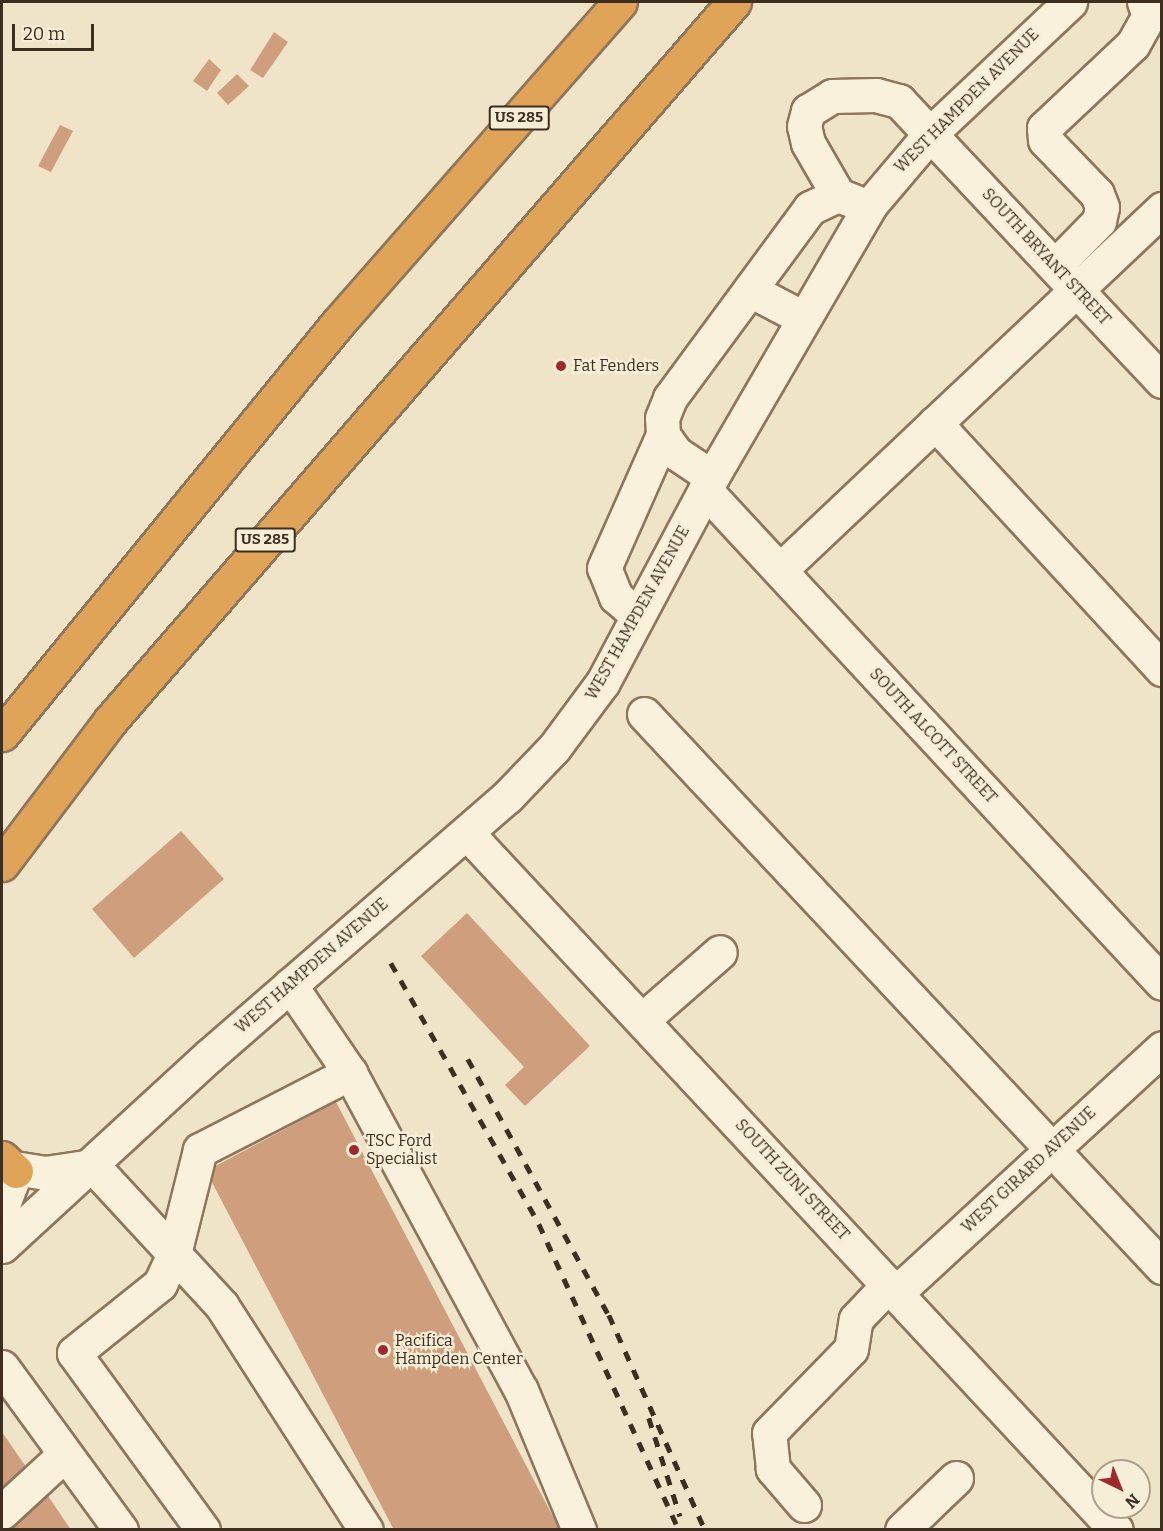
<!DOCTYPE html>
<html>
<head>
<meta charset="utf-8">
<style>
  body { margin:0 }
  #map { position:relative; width:1163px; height:1531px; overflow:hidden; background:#f0e4c8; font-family:Bitter,serif }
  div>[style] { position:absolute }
  .building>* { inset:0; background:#cf9f7d }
  .roads { filter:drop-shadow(2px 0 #8d765c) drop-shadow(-2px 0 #8d765c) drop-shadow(0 2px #8d765c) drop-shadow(0 -2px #8d765c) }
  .minor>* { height:33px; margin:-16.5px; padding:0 16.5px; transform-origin:16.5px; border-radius:16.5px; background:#faf1dc }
  .highway>* { height:33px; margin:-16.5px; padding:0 16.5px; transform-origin:16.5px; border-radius:16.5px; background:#e0a458 }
  .rail>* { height:4.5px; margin-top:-2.25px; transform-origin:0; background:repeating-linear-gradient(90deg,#3d2e20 0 10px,transparent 0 20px) }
  .dots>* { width:16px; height:16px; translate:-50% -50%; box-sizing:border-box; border:3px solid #f7eed8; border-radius:50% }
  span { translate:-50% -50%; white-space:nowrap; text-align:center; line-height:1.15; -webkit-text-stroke:4.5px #f7eed8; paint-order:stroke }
  .shield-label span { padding:2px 4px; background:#f7eed8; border:2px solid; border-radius:4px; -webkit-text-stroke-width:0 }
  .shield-label { font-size:15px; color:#3d2e20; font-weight:700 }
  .street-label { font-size:16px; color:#3d2e20 }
  .poi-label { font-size:16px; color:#3d2e20 }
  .left { translate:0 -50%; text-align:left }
  .frame { position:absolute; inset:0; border:3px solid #3d2e20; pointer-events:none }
  .north { position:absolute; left:1091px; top:1459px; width:60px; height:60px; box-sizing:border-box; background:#f7eed8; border:2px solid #ada18e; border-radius:50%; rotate:137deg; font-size:16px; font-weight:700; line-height:24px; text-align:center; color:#3d2e20 }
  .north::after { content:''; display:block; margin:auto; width:21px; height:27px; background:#9e2a2b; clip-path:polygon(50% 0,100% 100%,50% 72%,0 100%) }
  .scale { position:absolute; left:12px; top:24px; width:82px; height:27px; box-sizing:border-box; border:3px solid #3d2e20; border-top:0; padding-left:8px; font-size:18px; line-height:21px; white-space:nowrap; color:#3d2e20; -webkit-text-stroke:4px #f7eed8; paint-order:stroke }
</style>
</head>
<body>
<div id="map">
  <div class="building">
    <i style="clip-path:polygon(274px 32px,288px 42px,263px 78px,250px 70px)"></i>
    <i style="clip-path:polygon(209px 59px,221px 70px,207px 91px,193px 81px)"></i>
    <i style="clip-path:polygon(237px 74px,249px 86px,228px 105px,217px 93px)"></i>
    <i style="clip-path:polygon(60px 125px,73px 131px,51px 172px,38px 166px)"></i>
    <i style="clip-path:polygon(181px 831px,224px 879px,134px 958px,92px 909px)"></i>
    <i style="clip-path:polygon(467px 913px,590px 1046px,525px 1106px,505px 1085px,524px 1067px,421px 956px)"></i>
    <i style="clip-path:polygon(336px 1102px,560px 1530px,394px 1530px,206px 1171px)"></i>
    <i style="clip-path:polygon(2px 1432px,31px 1474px,2px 1501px)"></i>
    <i style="clip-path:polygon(44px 1490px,71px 1530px,2px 1530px,2px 1528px)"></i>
  </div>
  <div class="roads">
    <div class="minor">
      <i style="left:838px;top:195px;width:60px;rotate:-120deg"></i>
      <i style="left:808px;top:143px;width:17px;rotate:-103deg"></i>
      <i style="left:804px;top:126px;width:16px;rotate:-75deg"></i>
      <i style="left:808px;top:111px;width:28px;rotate:-32deg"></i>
      <i style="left:832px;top:96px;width:44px;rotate:-1.3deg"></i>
      <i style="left:876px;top:95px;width:24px;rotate:15deg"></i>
      <i style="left:899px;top:101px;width:384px;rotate:46.8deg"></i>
      <i style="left:1055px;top:266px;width:63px;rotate:-45.6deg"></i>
      <i style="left:1099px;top:221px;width:14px;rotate:-78deg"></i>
      <i style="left:1102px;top:207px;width:14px;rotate:-111deg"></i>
      <i style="left:1097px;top:194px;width:75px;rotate:-133.9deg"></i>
      <i style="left:1045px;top:140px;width:12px;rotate:-95deg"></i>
      <i style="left:1044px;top:128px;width:122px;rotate:-43.3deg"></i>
      <i style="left:1133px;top:44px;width:33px;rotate:-61deg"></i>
      <i style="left:1149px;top:15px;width:14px;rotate:-111deg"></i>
      <i style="left:750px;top:290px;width:60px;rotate:27.8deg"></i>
      <i style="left:935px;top:423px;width:335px;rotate:47.3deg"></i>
      <i style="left:712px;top:477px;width:43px;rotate:-146.3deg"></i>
      <i style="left:676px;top:453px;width:22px;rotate:-126deg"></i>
      <i style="left:663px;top:435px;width:17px;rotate:-93deg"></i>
      <i style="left:662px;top:418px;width:22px;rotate:-68deg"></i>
      <i style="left:670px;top:398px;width:236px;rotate:-53.6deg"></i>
      <i style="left:810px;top:208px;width:31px;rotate:-25deg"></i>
      <i style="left:838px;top:195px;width:19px;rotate:21deg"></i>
      <i style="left:705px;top:490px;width:672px;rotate:47.17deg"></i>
      <i style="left:780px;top:570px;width:526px;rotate:-43.38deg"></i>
      <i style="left:637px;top:615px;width:28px;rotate:-139deg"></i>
      <i style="left:616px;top:597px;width:31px;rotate:-112deg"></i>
      <i style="left:604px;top:568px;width:145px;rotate:-66.1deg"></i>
      <i style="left:644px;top:714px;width:758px;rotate:46.87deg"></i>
      <i style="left:467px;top:833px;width:952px;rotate:47.04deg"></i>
      <i style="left:290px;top:985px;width:107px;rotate:55.7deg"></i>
      <i style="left:350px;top:1073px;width:360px;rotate:61.7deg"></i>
      <i style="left:521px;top:1390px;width:152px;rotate:67.5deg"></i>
      <i style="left:642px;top:1020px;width:103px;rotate:-41.1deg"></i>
      <i style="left:2px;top:1166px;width:44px;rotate:9.2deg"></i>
      <i style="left:45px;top:1173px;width:49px;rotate:-8.3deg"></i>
      <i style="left:93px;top:1166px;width:190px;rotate:47.3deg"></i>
      <i style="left:222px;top:1306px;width:266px;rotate:57.3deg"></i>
      <i style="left:2px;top:1207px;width:39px;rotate:-69deg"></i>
      <i style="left:2px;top:1246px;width:282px;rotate:-42.6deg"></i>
      <i style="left:210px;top:1055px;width:393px;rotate:-41deg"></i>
      <i style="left:507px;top:797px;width:68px;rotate:-46.2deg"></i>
      <i style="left:554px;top:748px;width:82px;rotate:-53.4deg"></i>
      <i style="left:603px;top:682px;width:232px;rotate:-62deg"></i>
      <i style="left:712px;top:477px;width:315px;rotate:-59.8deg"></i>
      <i style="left:870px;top:205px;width:94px;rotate:-49.7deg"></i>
      <i style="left:931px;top:133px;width:191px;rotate:-43.3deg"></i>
      <i style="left:897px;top:1292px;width:360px;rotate:-42.6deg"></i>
      <i style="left:2px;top:1367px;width:202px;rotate:53.9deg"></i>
      <i style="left:804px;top:1505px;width:48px;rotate:-130.7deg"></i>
      <i style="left:773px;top:1469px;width:36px;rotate:-96deg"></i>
      <i style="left:769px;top:1433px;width:117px;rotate:-45.7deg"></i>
      <i style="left:851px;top:1349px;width:30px;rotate:-81deg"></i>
      <i style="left:856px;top:1319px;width:48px;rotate:-46.7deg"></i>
      <i style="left:2px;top:1512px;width:84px;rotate:-42.6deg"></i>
      <i style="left:203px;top:1530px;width:219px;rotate:-126.1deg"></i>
      <i style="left:74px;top:1353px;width:110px;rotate:-38.7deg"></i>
      <i style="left:160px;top:1284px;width:33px;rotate:-65deg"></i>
      <i style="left:174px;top:1254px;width:107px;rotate:-76deg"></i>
      <i style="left:200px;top:1150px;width:169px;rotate:-27.2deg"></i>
      <i style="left:902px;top:1530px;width:75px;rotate:-43.9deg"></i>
    </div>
    <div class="highway">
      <i style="left:2px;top:734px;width:531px;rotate:-50.73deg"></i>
      <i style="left:338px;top:323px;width:427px;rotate:-48.7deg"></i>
      <i style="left:2px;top:864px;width:179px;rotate:-52.9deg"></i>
      <i style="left:110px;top:721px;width:952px;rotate:-49.05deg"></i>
      <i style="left:2px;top:1158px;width:19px;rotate:43deg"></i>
    </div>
  </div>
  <div class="rail">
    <i style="left:391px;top:963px;width:300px;rotate:60.4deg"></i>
    <i style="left:539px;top:1224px;width:337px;rotate:65.4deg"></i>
    <i style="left:468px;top:1059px;width:292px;rotate:61.2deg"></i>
    <i style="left:609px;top:1315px;width:235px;rotate:65.9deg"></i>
    <i style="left:649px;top:1418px;width:103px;rotate:72.4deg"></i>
  </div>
  <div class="dots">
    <i style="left:561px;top:366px;background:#9e2a2b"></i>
    <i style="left:354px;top:1150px;background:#9e2a2b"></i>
    <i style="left:383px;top:1350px;background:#9e2a2b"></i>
  </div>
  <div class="shield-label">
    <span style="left:519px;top:118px">US 285</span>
    <span style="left:265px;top:540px">US 285</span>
  </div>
  <div class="street-label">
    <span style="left:967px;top:101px;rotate:-45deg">WEST HAMPDEN AVENUE</span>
    <span style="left:1046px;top:257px;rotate:47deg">SOUTH BRYANT STREET</span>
    <span style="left:638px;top:613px;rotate:-61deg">WEST HAMPDEN AVENUE</span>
    <span style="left:933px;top:736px;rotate:47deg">SOUTH ALCOTT STREET</span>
    <span style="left:312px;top:966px;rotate:-41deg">WEST HAMPDEN AVENUE</span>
    <span style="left:1029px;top:1170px;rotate:-43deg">WEST GIRARD AVENUE</span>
    <span style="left:792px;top:1180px;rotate:47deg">SOUTH ZUNI STREET</span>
  </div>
  <div class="poi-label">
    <span class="left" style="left:573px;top:366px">Fat Fenders</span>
    <span class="left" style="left:366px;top:1150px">TSC Ford<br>Specialist</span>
    <span class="left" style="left:395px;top:1350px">Pacifica<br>Hampden Center</span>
  </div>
  <div class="frame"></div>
  <div class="north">N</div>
  <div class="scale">20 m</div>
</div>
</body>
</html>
